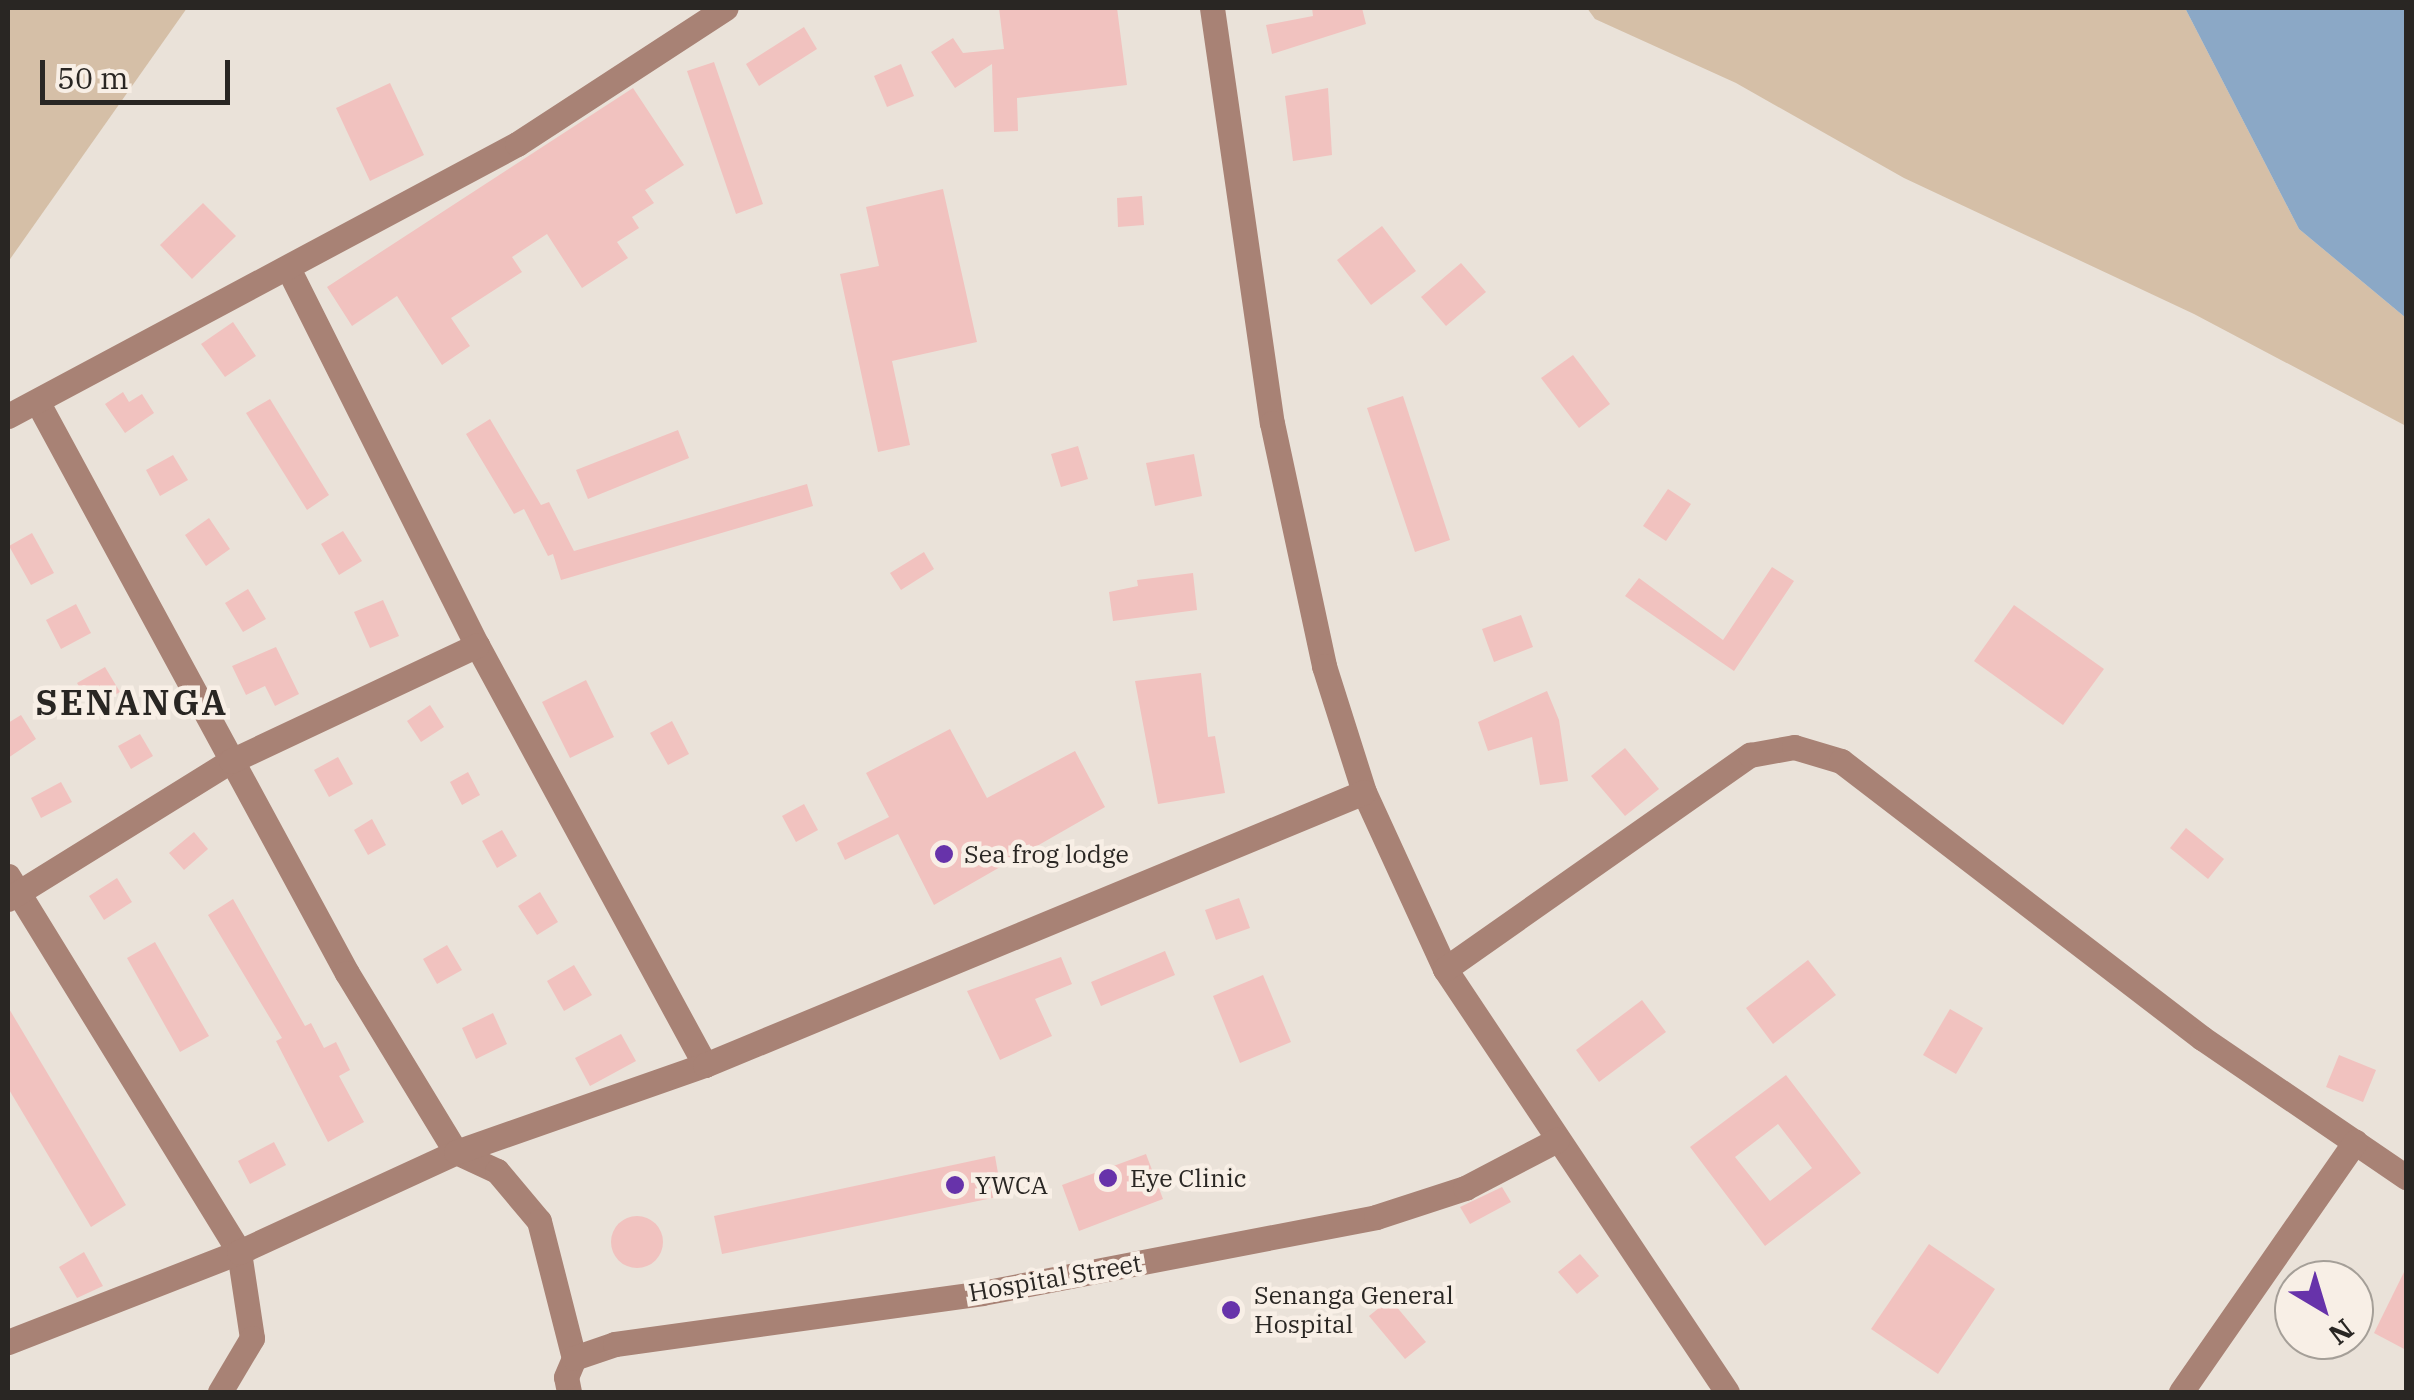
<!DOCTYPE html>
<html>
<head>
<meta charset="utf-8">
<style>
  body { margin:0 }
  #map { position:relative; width:2414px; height:1400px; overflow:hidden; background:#eae2d9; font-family:"IBM Plex Serif",serif }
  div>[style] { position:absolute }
  .green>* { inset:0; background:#d5bfa7 }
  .water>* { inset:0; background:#8ba8c6 }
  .building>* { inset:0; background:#f1c2bf }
  .round { border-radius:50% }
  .minor>* { height:25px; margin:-12.5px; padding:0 12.5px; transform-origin:12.5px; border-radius:12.5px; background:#a88275 }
  .dots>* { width:28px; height:28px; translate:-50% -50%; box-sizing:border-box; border:5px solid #f8efe6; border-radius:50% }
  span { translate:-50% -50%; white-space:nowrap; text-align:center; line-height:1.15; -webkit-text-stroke:9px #f8efe6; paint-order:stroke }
  .poi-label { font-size:25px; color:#292623 }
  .left { translate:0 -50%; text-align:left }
  .street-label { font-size:25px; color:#292623 }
  .district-label { font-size:35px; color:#292623; font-weight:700; letter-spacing:2.5px }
  .frame { position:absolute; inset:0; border:10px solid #292623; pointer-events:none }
  .north { position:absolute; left:2274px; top:1260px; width:100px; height:100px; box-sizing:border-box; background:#f8efe6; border:2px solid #a59f98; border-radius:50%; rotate:142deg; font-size:28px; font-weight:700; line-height:40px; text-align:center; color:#292623 }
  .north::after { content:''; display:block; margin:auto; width:35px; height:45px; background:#6733aa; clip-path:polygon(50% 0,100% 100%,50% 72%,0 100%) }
  .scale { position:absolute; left:40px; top:60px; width:190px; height:45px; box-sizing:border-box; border:5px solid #292623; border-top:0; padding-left:12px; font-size:30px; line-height:35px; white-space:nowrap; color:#292623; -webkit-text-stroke:8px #f8efe6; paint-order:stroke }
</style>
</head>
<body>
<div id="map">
  <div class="green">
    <i style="clip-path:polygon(8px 8px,187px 8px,8px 262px)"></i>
    <i style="clip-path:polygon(1587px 8px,2185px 8px,2299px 229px,2406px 318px,2406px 426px,2194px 314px,1904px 178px,1736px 83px,1595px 19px)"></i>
  </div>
  <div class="water">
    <i style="clip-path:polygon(2185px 8px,2406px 8px,2406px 318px,2299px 229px)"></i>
  </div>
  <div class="building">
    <i style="clip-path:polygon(999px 8px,1117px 8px,1127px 85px,1017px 98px,1018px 131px,994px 132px,992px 64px,955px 88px,931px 52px,953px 38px,963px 53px,1004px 49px)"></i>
    <i style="clip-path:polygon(1312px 8px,1362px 8px,1366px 24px,1272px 54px,1266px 25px,1313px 16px)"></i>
    <i style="clip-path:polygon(804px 27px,817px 49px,759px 86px,746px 64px)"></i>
    <i style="clip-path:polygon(714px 62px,763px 204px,736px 214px,687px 71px)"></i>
    <i style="clip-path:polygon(901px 64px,914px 96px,887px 107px,874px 76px)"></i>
    <i style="clip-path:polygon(390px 83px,424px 155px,370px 181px,336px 108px)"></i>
    <i style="clip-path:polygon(633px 88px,684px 165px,645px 190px,654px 203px,632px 217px,639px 228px,617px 242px,628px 258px,582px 288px,547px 234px,512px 257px,522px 272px,451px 318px,470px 346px,442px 365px,397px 296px,352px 326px,327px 287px)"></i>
    <i style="clip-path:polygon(1328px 88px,1332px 155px,1293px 161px,1285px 96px)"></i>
    <i style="clip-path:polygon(943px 189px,977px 342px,892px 361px,910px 445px,878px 452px,840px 274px,879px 266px,866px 207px)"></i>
    <i style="clip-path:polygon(1142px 196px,1144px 225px,1118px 227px,1117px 198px)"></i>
    <i style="clip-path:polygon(203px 203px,236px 236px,192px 279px,160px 245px)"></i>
    <i style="clip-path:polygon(1382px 226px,1416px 271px,1371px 305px,1337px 260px)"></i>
    <i style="clip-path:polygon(1461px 263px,1486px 292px,1446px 326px,1421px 297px)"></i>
    <i style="clip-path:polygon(233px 322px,256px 356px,225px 377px,201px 344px)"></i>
    <i style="clip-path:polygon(1573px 355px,1610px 404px,1579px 428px,1541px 378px)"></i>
    <i style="clip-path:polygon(123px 392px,129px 402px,142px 394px,154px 413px,125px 433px,105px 404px)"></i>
    <i style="clip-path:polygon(1403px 396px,1450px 540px,1415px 552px,1367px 408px)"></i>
    <i style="clip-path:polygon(270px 399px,329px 495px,307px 510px,246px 413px)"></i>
    <i style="clip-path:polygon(490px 419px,541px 505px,549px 502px,574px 551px,807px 484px,813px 506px,561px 580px,553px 554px,548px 556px,524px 509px,514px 514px,466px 434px)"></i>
    <i style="clip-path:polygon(678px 430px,689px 458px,588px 499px,576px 470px)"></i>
    <i style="clip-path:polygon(1078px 446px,1088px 479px,1061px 487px,1051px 454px)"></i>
    <i style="clip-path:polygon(1194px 454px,1202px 496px,1155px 506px,1146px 463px)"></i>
    <i style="clip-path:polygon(173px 455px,188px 480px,160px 496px,146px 470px)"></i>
    <i style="clip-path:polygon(1668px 489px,1691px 504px,1666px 541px,1643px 526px)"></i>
    <i style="clip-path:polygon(209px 518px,230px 549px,206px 566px,185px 535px)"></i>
    <i style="clip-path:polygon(343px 531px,362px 561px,339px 575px,321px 544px)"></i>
    <i style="clip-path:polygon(32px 533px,54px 573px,31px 585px,9px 546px)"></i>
    <i style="clip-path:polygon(924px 552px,934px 569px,901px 590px,890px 573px)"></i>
    <i style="clip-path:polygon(1772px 567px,1794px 581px,1734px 671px,1625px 596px,1639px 578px,1723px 640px)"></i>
    <i style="clip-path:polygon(1193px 573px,1197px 610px,1113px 621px,1109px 592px,1138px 586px,1137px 580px)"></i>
    <i style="clip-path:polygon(248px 589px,266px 619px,243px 632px,225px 603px)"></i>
    <i style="clip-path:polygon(383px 600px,399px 636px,370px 648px,354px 612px)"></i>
    <i style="clip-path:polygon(76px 604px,91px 633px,61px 649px,46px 620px)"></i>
    <i style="clip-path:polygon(2014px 605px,2104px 669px,2063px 725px,1974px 661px)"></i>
    <i style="clip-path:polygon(1521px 615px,1533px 647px,1494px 662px,1482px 629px)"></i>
    <i style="clip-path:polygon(276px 647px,299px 694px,275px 706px,265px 686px,246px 695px,232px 666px)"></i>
    <i style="clip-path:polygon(105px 667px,120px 692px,92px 708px,77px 683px)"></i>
    <i style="clip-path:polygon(1201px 673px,1208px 737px,1215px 736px,1225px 793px,1158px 804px,1135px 681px)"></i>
    <i style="clip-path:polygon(586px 680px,614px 737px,570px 758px,542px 702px)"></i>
    <i style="clip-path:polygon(1547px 691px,1559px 720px,1568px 781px,1540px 785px,1532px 737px,1488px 751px,1478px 722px)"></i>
    <i style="clip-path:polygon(430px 705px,444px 727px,421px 742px,407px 721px)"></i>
    <i style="clip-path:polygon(21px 715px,36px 739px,8px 758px,8px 723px)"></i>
    <i style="clip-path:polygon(672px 721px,689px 754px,668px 765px,650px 733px)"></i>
    <i style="clip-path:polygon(950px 729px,987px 798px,1075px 751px,1105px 807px,934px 905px,898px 834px,845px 860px,837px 843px,889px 817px,866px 773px)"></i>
    <i style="clip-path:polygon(140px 734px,153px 756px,131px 769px,118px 746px)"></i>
    <i style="clip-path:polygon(1625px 748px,1659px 789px,1625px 816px,1591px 776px)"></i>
    <i style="clip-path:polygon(338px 757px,353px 784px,329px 797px,314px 770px)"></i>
    <i style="clip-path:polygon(468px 772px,480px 795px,462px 805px,450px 782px)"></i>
    <i style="clip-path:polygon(61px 782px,72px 802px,41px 818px,31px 798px)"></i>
    <i style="clip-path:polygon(804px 804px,818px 830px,796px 842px,782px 816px)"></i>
    <i style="clip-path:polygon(372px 819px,386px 845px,368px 855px,354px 830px)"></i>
    <i style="clip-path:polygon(2186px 828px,2224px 859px,2208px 879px,2170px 848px)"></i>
    <i style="clip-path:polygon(502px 830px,517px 856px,497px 868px,482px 841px)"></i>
    <i style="clip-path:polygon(194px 832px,208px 849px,184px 870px,169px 853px)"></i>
    <i style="clip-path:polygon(117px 878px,132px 902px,104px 920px,89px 896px)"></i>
    <i style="clip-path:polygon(540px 892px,558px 922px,537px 935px,518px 906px)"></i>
    <i style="clip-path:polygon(1239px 898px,1250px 928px,1216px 940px,1205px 910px)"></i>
    <i style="clip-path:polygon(233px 899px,305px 1026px,311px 1023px,324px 1048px,336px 1042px,350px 1070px,339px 1076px,364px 1122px,328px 1142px,276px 1041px,282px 1038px,208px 915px)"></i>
    <i style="clip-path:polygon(155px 942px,209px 1036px,180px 1052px,127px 958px)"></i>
    <i style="clip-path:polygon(447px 945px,462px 970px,437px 984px,423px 959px)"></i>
    <i style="clip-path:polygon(1165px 951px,1175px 975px,1101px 1006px,1091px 982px)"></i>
    <i style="clip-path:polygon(1061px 957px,1072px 984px,1035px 999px,1052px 1036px,1000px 1060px,967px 991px)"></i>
    <i style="clip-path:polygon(1808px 960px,1836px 995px,1773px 1044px,1746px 1008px)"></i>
    <i style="clip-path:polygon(574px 965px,592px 995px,564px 1011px,547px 981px)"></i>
    <i style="clip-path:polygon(1263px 975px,1291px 1042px,1240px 1063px,1213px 996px)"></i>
    <i style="clip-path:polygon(1642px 1000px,1666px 1032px,1599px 1082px,1576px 1050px)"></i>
    <i style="clip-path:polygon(8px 1007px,126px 1205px,91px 1227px,8px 1088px)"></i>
    <i style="clip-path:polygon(1950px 1009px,1983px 1028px,1956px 1074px,1923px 1055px)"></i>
    <i style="clip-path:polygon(493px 1013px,507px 1044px,476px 1059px,462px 1028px)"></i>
    <i style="clip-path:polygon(621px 1034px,636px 1061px,590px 1086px,575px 1058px)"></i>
    <i style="clip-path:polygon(2339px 1055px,2376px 1070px,2363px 1102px,2326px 1087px)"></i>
    <i style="clip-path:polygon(evenodd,1786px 1075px,1861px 1173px,1765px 1246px,1690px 1147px,1786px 1075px,1778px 1124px,1812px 1168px,1770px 1201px,1735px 1157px,1778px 1124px)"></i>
    <i style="clip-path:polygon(274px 1142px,286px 1165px,250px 1184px,238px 1161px)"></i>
    <i style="clip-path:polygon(1146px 1154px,1163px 1199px,1079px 1231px,1062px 1185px)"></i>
    <i style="clip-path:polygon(995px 1156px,1002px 1196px,722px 1254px,714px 1216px)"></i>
    <i style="clip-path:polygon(1502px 1187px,1511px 1202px,1470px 1224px,1460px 1207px)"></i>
    <i class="round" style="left:611px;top:1216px;width:52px;height:52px"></i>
    <i style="clip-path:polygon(1929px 1244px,1995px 1289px,1938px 1374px,1871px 1329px)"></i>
    <i style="clip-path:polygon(84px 1252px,103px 1286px,77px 1298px,59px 1267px)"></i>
    <i style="clip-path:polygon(1580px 1254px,1599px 1276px,1577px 1294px,1558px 1272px)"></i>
    <i style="clip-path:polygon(2406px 1268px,2406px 1350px,2374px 1333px)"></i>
    <i style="clip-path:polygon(1390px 1299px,1426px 1342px,1405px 1359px,1369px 1316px)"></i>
  </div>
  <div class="minor">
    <i style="left:1212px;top:8px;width:419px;rotate:81.8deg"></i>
    <i style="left:1272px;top:423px;width:249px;rotate:77.9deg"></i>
    <i style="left:1324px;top:666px;width:132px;rotate:72.4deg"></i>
    <i style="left:1364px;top:792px;width:195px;rotate:65.4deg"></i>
    <i style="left:1445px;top:969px;width:508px;rotate:56.31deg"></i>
    <i style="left:288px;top:268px;width:422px;rotate:63.4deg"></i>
    <i style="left:477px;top:645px;width:478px;rotate:61.5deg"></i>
    <i style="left:38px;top:403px;width:648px;rotate:61.54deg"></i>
    <i style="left:347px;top:973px;width:210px;rotate:58.7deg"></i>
    <i style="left:456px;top:1152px;width:45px;rotate:24.9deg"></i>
    <i style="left:497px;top:1171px;width:65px;rotate:50deg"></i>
    <i style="left:539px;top:1221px;width:141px;rotate:75.7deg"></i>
    <i style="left:8px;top:416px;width:577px;rotate:-28.12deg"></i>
    <i style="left:517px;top:144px;width:249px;rotate:-33.1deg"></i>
    <i style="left:8px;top:876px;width:441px;rotate:58.4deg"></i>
    <i style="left:239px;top:1252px;width:87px;rotate:81.4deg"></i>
    <i style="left:252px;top:1338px;width:63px;rotate:120.7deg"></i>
    <i style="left:8px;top:899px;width:262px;rotate:-31.8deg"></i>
    <i style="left:231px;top:761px;width:272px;rotate:-25.2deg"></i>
    <i style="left:1445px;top:969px;width:373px;rotate:-35.1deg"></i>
    <i style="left:1750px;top:755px;width:45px;rotate:-10.3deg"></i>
    <i style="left:1794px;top:747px;width:49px;rotate:16.6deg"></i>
    <i style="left:1841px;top:761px;width:455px;rotate:37.5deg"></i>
    <i style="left:2202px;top:1038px;width:247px;rotate:34.3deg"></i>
    <i style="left:8px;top:1342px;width:248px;rotate:-21.3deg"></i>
    <i style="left:239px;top:1252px;width:239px;rotate:-24.7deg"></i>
    <i style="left:456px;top:1152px;width:264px;rotate:-19.3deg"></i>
    <i style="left:705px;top:1065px;width:713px;rotate:-22.5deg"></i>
    <i style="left:569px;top:1392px;width:15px;rotate:-101deg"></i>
    <i style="left:566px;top:1377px;width:21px;rotate:-67deg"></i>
    <i style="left:574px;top:1358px;width:43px;rotate:-18.9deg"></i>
    <i style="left:615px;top:1344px;width:371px;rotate:-7.9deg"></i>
    <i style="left:982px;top:1293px;width:401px;rotate:-10.9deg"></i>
    <i style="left:1376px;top:1217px;width:94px;rotate:-18deg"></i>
    <i style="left:1465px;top:1188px;width:104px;rotate:-27.6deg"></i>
    <i style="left:2181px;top:1392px;width:305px;rotate:-55.2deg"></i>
  </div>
  <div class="dots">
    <i style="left:944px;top:854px;background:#6733aa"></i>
    <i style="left:1108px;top:1178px;background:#6733aa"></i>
    <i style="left:955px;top:1185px;background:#6733aa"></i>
    <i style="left:1231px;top:1310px;background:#6733aa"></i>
  </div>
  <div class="poi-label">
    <span class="left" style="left:964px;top:854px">Sea frog lodge</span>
    <span class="left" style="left:1130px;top:1178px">Eye Clinic</span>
    <span class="left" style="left:975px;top:1185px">YWCA</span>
    <span class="left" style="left:1254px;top:1310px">Senanga General<br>Hospital</span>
  </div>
  <div class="street-label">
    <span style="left:1055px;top:1278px;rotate:-10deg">Hospital Street</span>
  </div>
  <div class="district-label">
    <span style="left:132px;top:702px">SENANGA</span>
  </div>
  <div class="frame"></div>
  <div class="north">N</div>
  <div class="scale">50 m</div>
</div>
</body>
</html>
